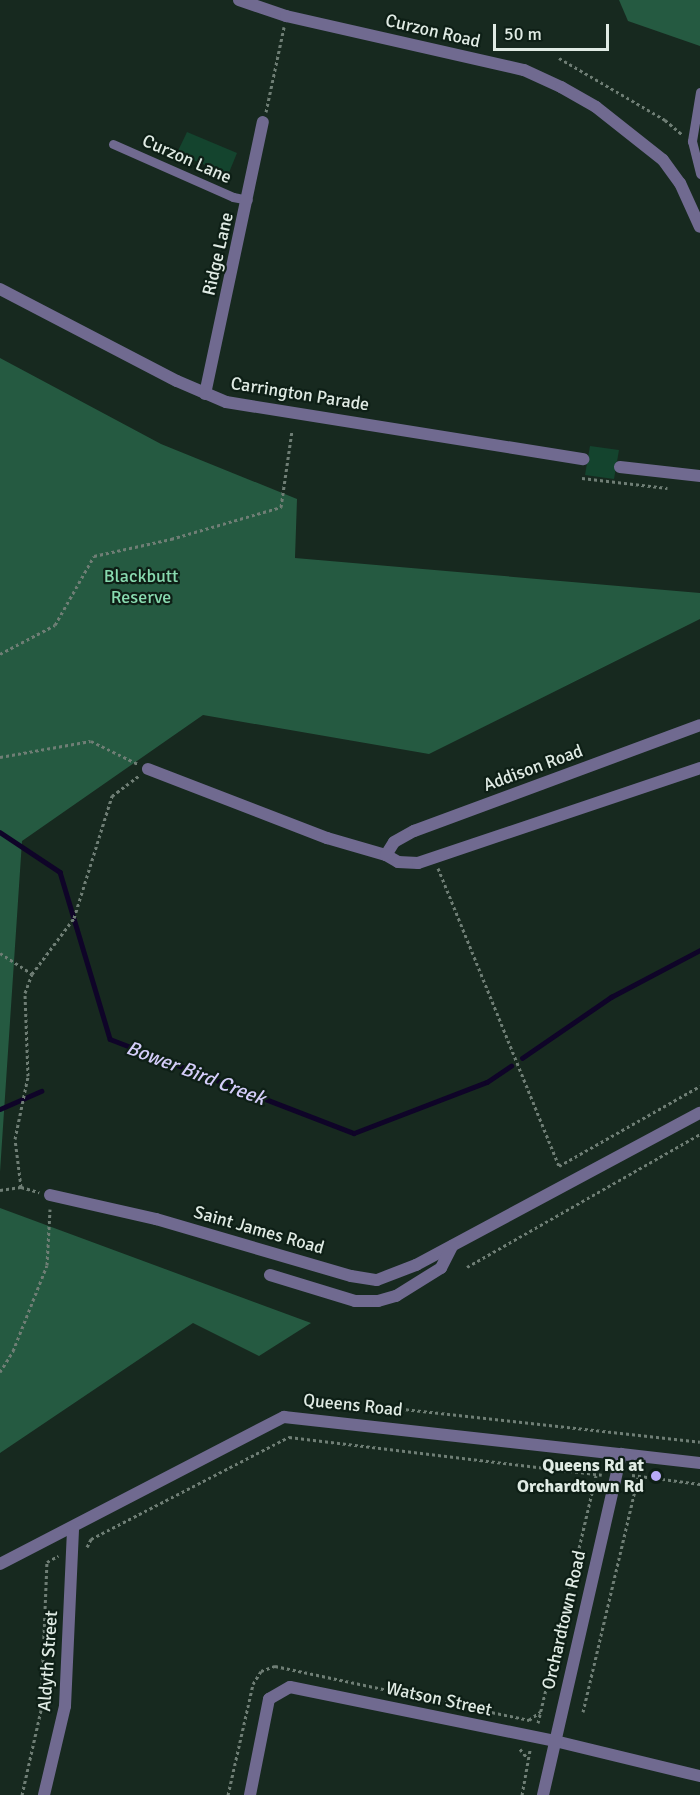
<!DOCTYPE html>
<html>
<head>
<meta charset="utf-8">
<style>
  body { margin:0 }
  #map { position:relative; width:700px; height:1795px; overflow:hidden; background:#17291f; font-family:Signika,sans-serif }
  div>[style] { position:absolute }
  .green>* { inset:0; background:#14442e }
  .forest>* { inset:0; background:#255a41 }
  .stream>* { height:4.5px; margin:-2.25px; padding:0 2.25px; transform-origin:2.25px; border-radius:2.25px; background:#0f0428 }
  .path>* { height:3px; margin-top:-1.5px; transform-origin:0; background:repeating-linear-gradient(90deg,#6f7e75 0 3px,transparent 0 6px) }
  .service>* { height:9px; margin:-4.5px; padding:0 4.5px; transform-origin:4.5px; border-radius:4.5px; background:#706a90 }
  .minor>* { height:12px; margin:-6px; padding:0 6px; transform-origin:6px; border-radius:6px; background:#706a90 }
  .tertiary>* { height:12px; margin:-6px; padding:0 6px; transform-origin:6px; border-radius:6px; background:#706a90 }
  .dots>* { width:16px; height:16px; translate:-50% -50%; box-sizing:border-box; border:3px solid #0e1f16; border-radius:50% }
  span { translate:-50% -50%; white-space:nowrap; text-align:center; line-height:1.15; -webkit-text-stroke:4.5px #0e1f16; paint-order:stroke }
  .street-label { font-size:18px; color:#e0ebe4 }
  .park-label { font-size:18px; color:#89dbb0 }
  .poi-label { font-size:18px; color:#e0ebe4; font-weight:700 }
  .right { translate:-100% -50%; text-align:right }
  .water-label { font-size:20px; color:#d4cdf9; font-style:italic }
  .scale { position:absolute; left:493px; top:24px; width:116px; height:27px; box-sizing:border-box; border:3px solid #e0ebe4; border-top:0; padding-left:8px; font-size:18px; line-height:21px; white-space:nowrap; color:#e0ebe4; -webkit-text-stroke:4px #0e1f16; paint-order:stroke }
</style>
</head>
<body>
<div id="map">
  <div class="green">
    <i style="clip-path:polygon(187px 132px,237px 153px,228px 175px,177px 153px)"></i>
    <i style="clip-path:polygon(590px 446px,619px 450px,614px 479px,585px 475px)"></i>
  </div>
  <div class="forest">
    <i style="clip-path:polygon(619px 0,700px 0,700px 46px,628px 21px)"></i>
    <i style="clip-path:polygon(0 358px,161px 444px,297px 499px,295px 558px,700px 593px,700px 619px,429px 754px,203px 715px,22px 841px,0 1172px)"></i>
    <i style="clip-path:polygon(0 1208px,311px 1323px,259px 1356px,193px 1323px,0 1453px)"></i>
  </div>
  <div class="stream">
    <i style="left:0;top:832px;width:72px;rotate:33.7deg"></i>
    <i style="left:60px;top:872px;width:174px;rotate:73.3deg"></i>
    <i style="left:110px;top:1039px;width:261px;rotate:21.1deg"></i>
    <i style="left:354px;top:1133px;width:142px;rotate:-21deg"></i>
    <i style="left:487px;top:1082px;width:29px;rotate:-34deg"></i>
    <i style="left:522px;top:1058px;width:108px;rotate:-34.4deg"></i>
    <i style="left:611px;top:997px;width:101px;rotate:-27.8deg"></i>
    <i style="left:0;top:1109px;width:45px;rotate:-23.7deg"></i>
  </div>
  <div class="path">
    <i style="left:559px;top:58px;width:123px;rotate:30.3deg"></i>
    <i style="left:665px;top:120px;width:23px;rotate:40deg"></i>
    <i style="left:266px;top:112px;width:87px;rotate:-78deg"></i>
    <i style="left:582px;top:478px;width:86px;rotate:6.7deg"></i>
    <i style="left:0;top:654px;width:62px;rotate:-27.8deg"></i>
    <i style="left:55px;top:625px;width:79px;rotate:-60.5deg"></i>
    <i style="left:94px;top:556px;width:79px;rotate:-12.4deg"></i>
    <i style="left:171px;top:539px;width:115px;rotate:-16.2deg"></i>
    <i style="left:281px;top:507px;width:77px;rotate:-81.8deg"></i>
    <i style="left:0;top:757px;width:92px;rotate:-10deg"></i>
    <i style="left:91px;top:741px;width:52px;rotate:26.1deg"></i>
    <i style="left:438px;top:868px;width:322px;rotate:67.9deg"></i>
    <i style="left:559px;top:1166px;width:162px;rotate:-29.6deg"></i>
    <i style="left:0;top:953px;width:38px;rotate:33deg"></i>
    <i style="left:21px;top:1187px;width:48px;rotate:-97.1deg"></i>
    <i style="left:15px;top:1139px;width:64px;rotate:-78.3deg"></i>
    <i style="left:28px;top:1076px;width:83px;rotate:-92.1deg"></i>
    <i style="left:25px;top:993px;width:20px;rotate:-70deg"></i>
    <i style="left:32px;top:974px;width:70px;rotate:-53.1deg"></i>
    <i style="left:74px;top:918px;width:128px;rotate:-72.7deg"></i>
    <i style="left:112px;top:796px;width:34px;rotate:-37deg"></i>
    <i style="left:0;top:1190px;width:21px;rotate:-8deg"></i>
    <i style="left:21px;top:1187px;width:19px;rotate:16deg"></i>
    <i style="left:467px;top:1267px;width:268px;rotate:-29.7deg"></i>
    <i style="left:0;top:1372px;width:25px;rotate:-58deg"></i>
    <i style="left:13px;top:1351px;width:92px;rotate:-68.4deg"></i>
    <i style="left:47px;top:1265px;width:56px;rotate:-86.9deg"></i>
    <i style="left:340px;top:1402px;width:362px;rotate:6.3deg"></i>
    <i style="left:632px;top:1475px;width:69px;rotate:7.5deg"></i>
    <i style="left:87px;top:1547px;width:9px;rotate:-63deg"></i>
    <i style="left:91px;top:1539px;width:223px;rotate:-27.3deg"></i>
    <i style="left:289px;top:1437px;width:315px;rotate:6.9deg"></i>
    <i style="left:583px;top:1712px;width:241px;rotate:-76.8deg"></i>
    <i style="left:538px;top:1723px;width:254px;rotate:-76.8deg"></i>
    <i style="left:520px;top:1749px;width:13px;rotate:51deg"></i>
    <i style="left:22px;top:1795px;width:87px;rotate:-77.4deg"></i>
    <i style="left:41px;top:1710px;width:148px;rotate:-87.7deg"></i>
    <i style="left:47px;top:1562px;width:13px;rotate:-29deg"></i>
    <i style="left:228px;top:1795px;width:114px;rotate:-77.3deg"></i>
    <i style="left:253px;top:1684px;width:15px;rotate:-58deg"></i>
    <i style="left:261px;top:1671px;width:15px;rotate:-20deg"></i>
    <i style="left:275px;top:1666px;width:260px;rotate:12deg"></i>
    <i style="left:529px;top:1720px;width:14px;rotate:-36deg"></i>
    <i style="left:522px;top:1795px;width:46px;rotate:-79.9deg"></i>
  </div>
  <div class="service">
    <i style="left:700px;top:92px;width:50px;rotate:99.3deg"></i>
    <i style="left:692px;top:141px;width:34px;rotate:76deg"></i>
    <i style="left:113px;top:144px;width:131px;rotate:23.8deg"></i>
    <i style="left:233px;top:197px;width:15px;rotate:11deg"></i>
  </div>
  <div class="minor">
    <i style="left:239px;top:0;width:50px;rotate:18.8deg"></i>
    <i style="left:286px;top:16px;width:244px;rotate:12.8deg"></i>
    <i style="left:524px;top:70px;width:41px;rotate:24.7deg"></i>
    <i style="left:561px;top:87px;width:40px;rotate:29.7deg"></i>
    <i style="left:596px;top:107px;width:85px;rotate:38.3deg"></i>
    <i style="left:663px;top:160px;width:29px;rotate:54deg"></i>
    <i style="left:680px;top:183px;width:48px;rotate:65.6deg"></i>
    <i style="left:0;top:289px;width:199px;rotate:27.5deg"></i>
    <i style="left:177px;top:381px;width:53px;rotate:23.2deg"></i>
    <i style="left:226px;top:402px;width:362px;rotate:9.1deg"></i>
    <i style="left:205px;top:394px;width:278px;rotate:-78deg"></i>
    <i style="left:620px;top:467px;width:81px;rotate:6.4deg"></i>
    <i style="left:148px;top:769px;width:192px;rotate:21.1deg"></i>
    <i style="left:327px;top:838px;width:61px;rotate:16.1deg"></i>
    <i style="left:386px;top:855px;width:14px;rotate:30deg"></i>
    <i style="left:398px;top:862px;width:20px;rotate:3deg"></i>
    <i style="left:418px;top:863px;width:298px;rotate:-18.6deg"></i>
    <i style="left:386px;top:855px;width:15px;rotate:-58deg"></i>
    <i style="left:394px;top:842px;width:23px;rotate:-29deg"></i>
    <i style="left:414px;top:831px;width:305px;rotate:-20.3deg"></i>
    <i style="left:50px;top:1195px;width:109px;rotate:12.8deg"></i>
    <i style="left:156px;top:1219px;width:203px;rotate:16.3deg"></i>
    <i style="left:351px;top:1276px;width:26px;rotate:9deg"></i>
    <i style="left:377px;top:1280px;width:42px;rotate:-21deg"></i>
    <i style="left:416px;top:1265px;width:322px;rotate:-28.2deg"></i>
    <i style="left:270px;top:1275px;width:89px;rotate:17deg"></i>
    <i style="left:355px;top:1301px;width:23px"></i>
    <i style="left:378px;top:1301px;width:19px;rotate:-16deg"></i>
    <i style="left:396px;top:1296px;width:53px;rotate:-31.9deg"></i>
    <i style="left:441px;top:1268px;width:25px;rotate:-63deg"></i>
    <i style="left:0;top:1564px;width:320px;rotate:-27.4deg"></i>
    <i style="left:284px;top:1417px;width:339px;rotate:6.3deg"></i>
    <i style="left:44px;top:1795px;width:91px;rotate:-76.7deg"></i>
    <i style="left:65px;top:1706px;width:178px;rotate:-87.4deg"></i>
    <i style="left:250px;top:1795px;width:98px;rotate:-78.8deg"></i>
    <i style="left:269px;top:1699px;width:24px;rotate:-30deg"></i>
    <i style="left:290px;top:1687px;width:270px;rotate:11.5deg"></i>
    <i style="left:555px;top:1741px;width:149px;rotate:13.6deg"></i>
  </div>
  <div class="tertiary">
    <i style="left:543px;top:1795px;width:350px;rotate:-77.1deg"></i>
    <i style="left:621px;top:1454px;width:80px;rotate:6.5deg"></i>
  </div>
  <div class="dots">
    <i style="left:656px;top:1476px;background:#b9abf7"></i>
  </div>
  <div class="street-label">
    <span style="left:433px;top:31px;rotate:13deg">Curzon Road</span>
    <span style="left:187px;top:159px;rotate:24deg">Curzon Lane</span>
    <span style="left:218px;top:254px;rotate:-77deg">Ridge Lane</span>
    <span style="left:300px;top:394px;rotate:9deg">Carrington Parade</span>
    <span style="left:533px;top:768px;rotate:-20deg">Addison Road</span>
    <span style="left:259px;top:1230px;rotate:16deg">Saint James Road</span>
    <span style="left:353px;top:1405px;rotate:6deg">Queens Road</span>
    <span style="left:564px;top:1620px;rotate:-77deg">Orchardtown Road</span>
    <span style="left:48px;top:1661px;rotate:-86deg">Aldyth Street</span>
    <span style="left:439px;top:1699px;rotate:12deg">Watson Street</span>
  </div>
  <div class="park-label">
    <span style="left:141px;top:587px">Blackbutt<br>Reserve</span>
  </div>
  <div class="poi-label">
    <span class="right" style="left:644px;top:1476px">Queens Rd at<br>Orchardtown Rd</span>
  </div>
  <div class="water-label">
    <span style="left:196px;top:1073px;rotate:21deg">Bower Bird Creek</span>
  </div>
  <div class="scale">50 m</div>
</div>
</body>
</html>
